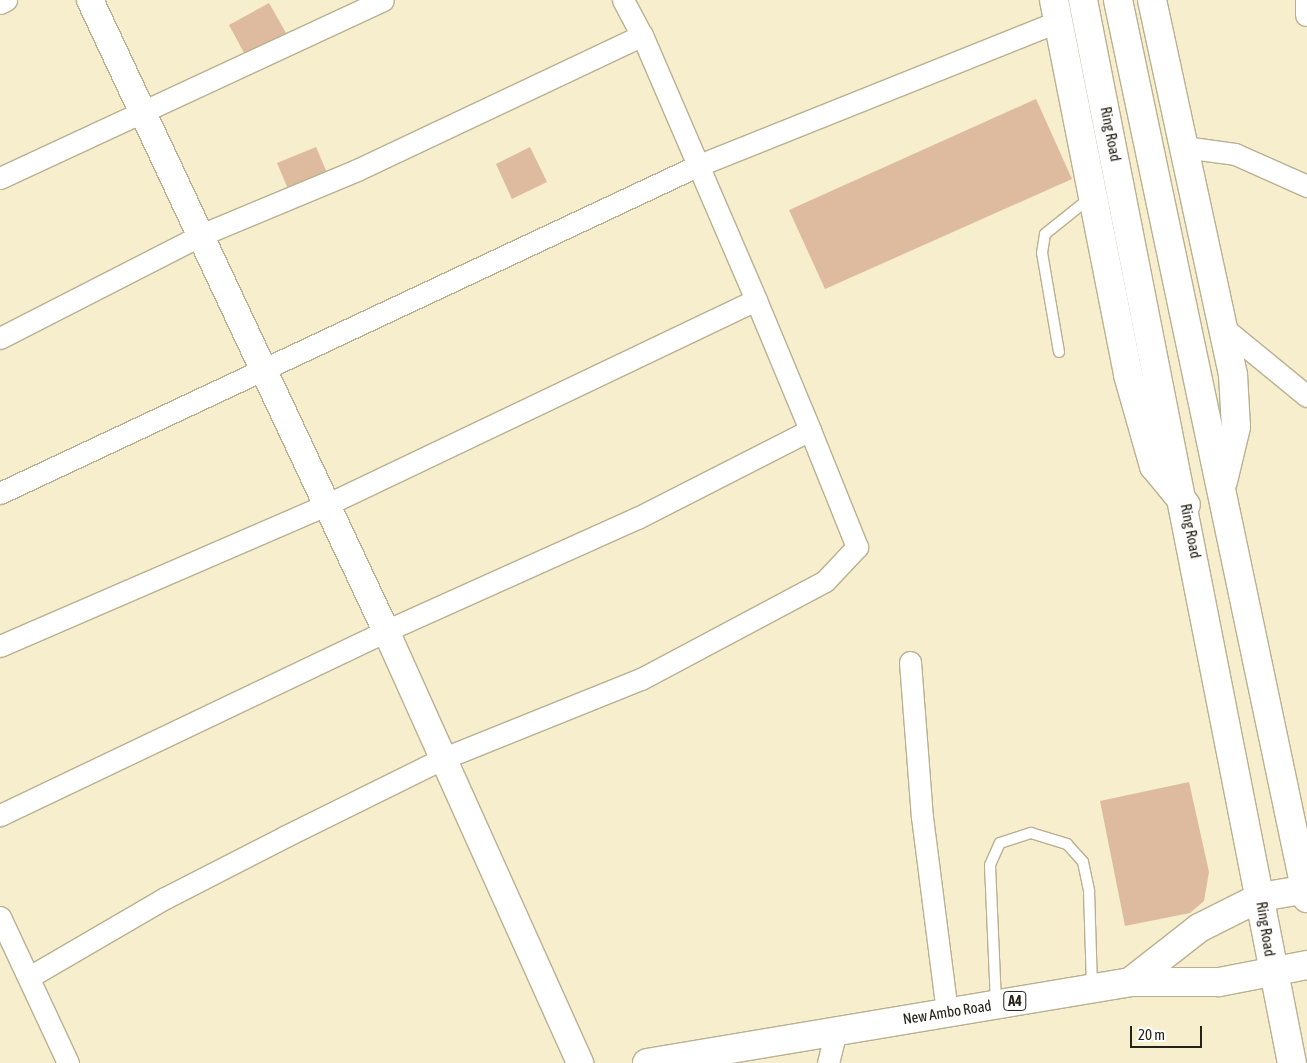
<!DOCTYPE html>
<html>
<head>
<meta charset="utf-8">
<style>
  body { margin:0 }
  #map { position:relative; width:1307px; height:1063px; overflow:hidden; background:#f6eecd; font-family:"Asap Condensed",sans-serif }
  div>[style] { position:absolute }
  .building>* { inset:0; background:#debb9e }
  .roads { filter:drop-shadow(1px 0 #b9b091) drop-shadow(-1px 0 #b9b091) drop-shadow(0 1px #b9b091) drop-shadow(0 -1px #b9b091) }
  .service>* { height:10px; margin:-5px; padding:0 5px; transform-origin:5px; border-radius:5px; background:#fff }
  .minor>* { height:21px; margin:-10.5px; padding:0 10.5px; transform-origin:10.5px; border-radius:10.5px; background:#fff }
  .tertiary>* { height:26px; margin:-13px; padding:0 13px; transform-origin:13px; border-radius:13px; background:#fff }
  .secondary>* { height:28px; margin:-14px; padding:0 14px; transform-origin:14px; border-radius:14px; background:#fff }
  .primary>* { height:28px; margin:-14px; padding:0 14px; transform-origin:14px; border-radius:14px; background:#fff }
  .trunk>* { height:28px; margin:-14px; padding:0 14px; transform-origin:14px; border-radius:14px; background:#fff }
  span { translate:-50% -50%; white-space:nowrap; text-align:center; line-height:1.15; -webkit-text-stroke:4.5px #fff; paint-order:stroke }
  .shield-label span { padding:1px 4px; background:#fff; border:1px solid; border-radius:4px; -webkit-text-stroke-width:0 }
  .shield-label { font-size:14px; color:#252216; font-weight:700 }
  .street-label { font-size:15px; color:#252216 }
  .scale { position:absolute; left:1130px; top:1026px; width:72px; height:22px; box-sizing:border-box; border:2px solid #252216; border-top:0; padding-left:6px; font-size:15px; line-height:18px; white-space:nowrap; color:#252216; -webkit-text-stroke:4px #fff; paint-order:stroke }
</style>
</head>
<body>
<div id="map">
  <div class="building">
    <i style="clip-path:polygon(269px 3px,290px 40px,249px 62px,229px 25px)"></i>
    <i style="clip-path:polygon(1036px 99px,1072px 179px,825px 289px,789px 210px)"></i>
    <i style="clip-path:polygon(316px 147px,327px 173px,288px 189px,277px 163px)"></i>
    <i style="clip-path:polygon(530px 147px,547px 182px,512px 199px,496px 164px)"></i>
    <i style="clip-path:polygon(1189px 782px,1209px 872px,1204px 901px,1190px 913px,1125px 926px,1100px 801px)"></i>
  </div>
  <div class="roads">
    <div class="service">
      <i style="left:1059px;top:352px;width:100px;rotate:-99.7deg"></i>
      <i style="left:1042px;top:253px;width:19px;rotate:-81deg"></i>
      <i style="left:1045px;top:234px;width:59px;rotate:-38.8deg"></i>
      <i style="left:996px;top:1003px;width:138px;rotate:-92.5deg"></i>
      <i style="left:990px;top:865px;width:24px;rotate:-66deg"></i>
      <i style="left:1000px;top:843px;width:33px;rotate:-18deg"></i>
      <i style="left:1031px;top:833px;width:38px;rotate:17deg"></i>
      <i style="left:1067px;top:844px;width:24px;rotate:48deg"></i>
      <i style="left:1083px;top:862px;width:30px;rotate:78deg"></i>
      <i style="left:1089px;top:891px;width:95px;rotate:88.2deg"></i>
    </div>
    <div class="minor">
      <i style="left:623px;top:0;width:40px;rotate:62deg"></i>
      <i style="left:1306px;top:0;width:15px;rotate:90deg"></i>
      <i style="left:0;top:3px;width:7px;rotate:-27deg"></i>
      <i style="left:1184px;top:147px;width:51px;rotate:7.8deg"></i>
      <i style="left:1235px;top:154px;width:79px;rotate:24deg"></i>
      <i style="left:0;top:178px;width:422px;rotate:-24.9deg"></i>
      <i style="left:1225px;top:329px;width:106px;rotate:39.3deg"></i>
      <i style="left:0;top:338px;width:226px;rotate:-27.1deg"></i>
      <i style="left:201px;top:235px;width:169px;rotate:-22.6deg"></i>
      <i style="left:357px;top:170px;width:315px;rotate:-25.3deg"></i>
      <i style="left:642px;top:35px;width:288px;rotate:66.7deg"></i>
      <i style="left:0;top:493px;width:772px;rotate:-25.14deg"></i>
      <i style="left:699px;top:165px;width:388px;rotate:-21.8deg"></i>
      <i style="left:0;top:646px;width:355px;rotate:-23.4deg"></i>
      <i style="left:326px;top:505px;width:476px;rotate:-25.5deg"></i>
      <i style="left:756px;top:300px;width:141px;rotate:67.4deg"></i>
      <i style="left:810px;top:430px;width:194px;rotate:153deg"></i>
      <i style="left:637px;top:518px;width:275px;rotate:155.8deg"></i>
      <i style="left:386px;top:631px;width:428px;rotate:154.5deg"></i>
      <i style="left:910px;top:662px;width:155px;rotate:85.6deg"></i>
      <i style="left:922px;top:817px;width:197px;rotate:82.7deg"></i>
      <i style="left:0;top:917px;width:161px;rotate:65deg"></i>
      <i style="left:31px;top:976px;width:155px;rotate:-30.2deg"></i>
      <i style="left:165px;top:898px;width:136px;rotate:-27.1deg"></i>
      <i style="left:286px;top:836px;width:176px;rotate:-26.3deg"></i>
      <i style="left:444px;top:758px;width:212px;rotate:-21.9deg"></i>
      <i style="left:641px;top:679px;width:208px;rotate:-28deg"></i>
      <i style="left:825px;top:581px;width:47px;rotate:-46.7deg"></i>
      <i style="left:857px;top:547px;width:126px;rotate:-111.9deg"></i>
      <i style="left:828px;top:1063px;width:34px;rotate:-76deg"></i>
    </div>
    <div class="tertiary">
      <i style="left:90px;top:0;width:697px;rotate:64.87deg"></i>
      <i style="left:386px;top:631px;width:474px;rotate:65.8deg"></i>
    </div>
    <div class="secondary">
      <i style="left:1054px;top:0;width:382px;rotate:78.8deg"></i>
      <i style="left:1128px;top:375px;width:95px;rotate:74.1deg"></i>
      <i style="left:1154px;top:466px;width:50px;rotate:50.6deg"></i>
      <i style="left:1152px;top:0;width:384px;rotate:77.8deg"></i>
      <i style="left:1233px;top:375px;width:52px;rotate:86.7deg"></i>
      <i style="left:1236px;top:427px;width:56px;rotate:103.5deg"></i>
    </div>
    <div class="primary">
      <i style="left:1130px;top:982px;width:88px;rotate:-38deg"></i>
      <i style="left:1199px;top:928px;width:69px;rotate:-26.6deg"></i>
      <i style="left:1261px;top:897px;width:47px;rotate:-9.9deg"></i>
      <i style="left:647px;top:1063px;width:490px;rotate:-9.5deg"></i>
      <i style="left:1130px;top:982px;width:89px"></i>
      <i style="left:1219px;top:982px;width:90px;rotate:-10.9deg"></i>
    </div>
    <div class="trunk">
      <i style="left:1083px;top:0;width:1083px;rotate:78.88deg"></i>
      <i style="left:1118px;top:0;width:918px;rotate:78.11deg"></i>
    </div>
  </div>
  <div class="shield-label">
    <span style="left:1015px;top:1001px">A4</span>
  </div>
  <div class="street-label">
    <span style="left:1111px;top:134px;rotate:79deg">Ring Road</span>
    <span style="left:1191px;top:531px;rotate:79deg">Ring Road</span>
    <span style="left:1266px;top:929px;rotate:81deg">Ring Road</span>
    <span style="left:947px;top:1012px;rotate:-9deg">New Ambo Road</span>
  </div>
  <div class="scale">20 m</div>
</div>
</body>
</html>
